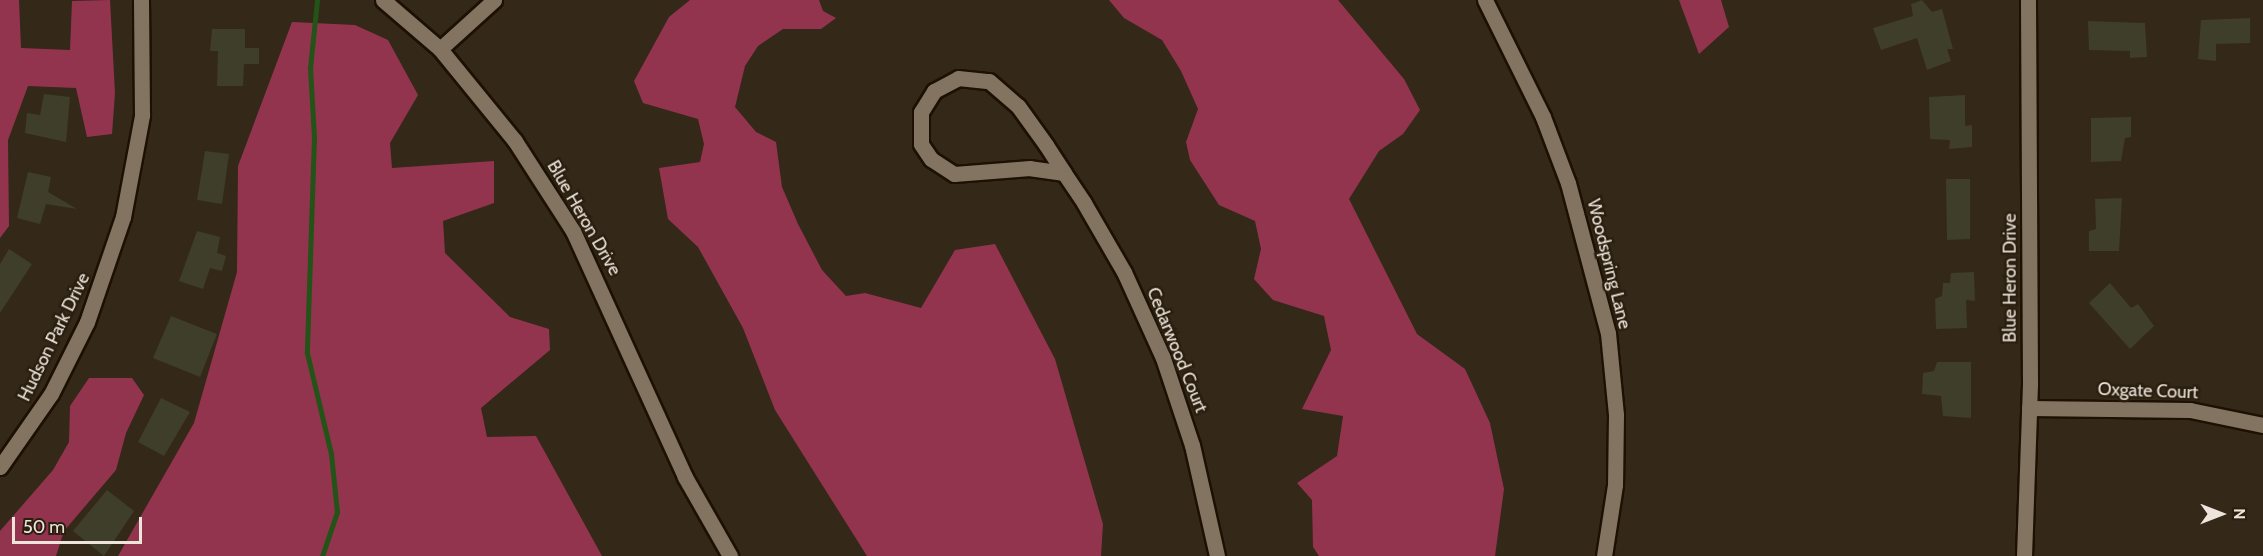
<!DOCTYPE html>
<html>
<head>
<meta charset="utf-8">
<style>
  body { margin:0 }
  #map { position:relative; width:2263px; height:556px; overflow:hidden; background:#342818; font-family:Cabin,sans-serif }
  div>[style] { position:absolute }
  .forest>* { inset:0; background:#93344e }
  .stream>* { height:5px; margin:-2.5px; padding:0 2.5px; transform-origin:2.5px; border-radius:2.5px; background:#235317 }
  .building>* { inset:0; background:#3e3e2a }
  .roads { filter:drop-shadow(2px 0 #1c1103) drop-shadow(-2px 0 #1c1103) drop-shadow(0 2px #1c1103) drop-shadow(0 -2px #1c1103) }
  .minor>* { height:15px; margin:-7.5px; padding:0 7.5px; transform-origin:7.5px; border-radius:7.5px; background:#837462 }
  span { translate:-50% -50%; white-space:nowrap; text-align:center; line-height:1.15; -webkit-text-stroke:5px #2a1e0f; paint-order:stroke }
  .street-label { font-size:18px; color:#ede5db }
  .north { position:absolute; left:2191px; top:484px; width:60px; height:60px; -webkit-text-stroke:4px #2a1e0f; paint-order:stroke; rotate:90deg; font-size:16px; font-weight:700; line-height:24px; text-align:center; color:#ede5db }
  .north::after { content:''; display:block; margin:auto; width:21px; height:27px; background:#ede5db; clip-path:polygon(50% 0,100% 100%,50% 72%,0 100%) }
  .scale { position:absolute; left:12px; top:517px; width:130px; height:27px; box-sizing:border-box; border:3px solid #ede5db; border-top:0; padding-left:8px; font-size:18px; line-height:21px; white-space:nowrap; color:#ede5db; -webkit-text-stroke:4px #2a1e0f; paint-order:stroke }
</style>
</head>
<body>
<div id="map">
  <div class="forest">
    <i style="clip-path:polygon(0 0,19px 0,21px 48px,70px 50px,72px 1px,110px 0,115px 93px,112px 134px,87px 137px,76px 88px,28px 86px,8px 140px,9px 226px,0 238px)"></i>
    <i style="clip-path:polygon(690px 0,819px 0,823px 11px,836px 18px,821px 29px,783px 29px,758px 46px,745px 66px,735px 107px,756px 132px,776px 142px,782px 187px,798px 224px,822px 270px,846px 296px,865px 293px,921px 308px,955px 250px,995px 244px,1055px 359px,1103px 524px,1101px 556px,867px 556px,775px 410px,743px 328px,698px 247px,668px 219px,659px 168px,700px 162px,704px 144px,698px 119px,643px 103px,634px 81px,669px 17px)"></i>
    <i style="clip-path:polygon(1109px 0,1338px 0,1404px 79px,1420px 110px,1403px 134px,1379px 151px,1349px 199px,1417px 334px,1465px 369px,1490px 423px,1504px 489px,1495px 556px,1319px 556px,1313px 547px,1312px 500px,1297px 483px,1337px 456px,1343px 416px,1302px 409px,1331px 350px,1324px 316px,1273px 300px,1254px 279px,1261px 249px,1255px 221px,1219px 205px,1190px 160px,1186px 142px,1198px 109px,1181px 71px,1162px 40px,1124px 18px)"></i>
    <i style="clip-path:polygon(1679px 0,1721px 0,1729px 27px,1699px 54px)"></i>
    <i style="clip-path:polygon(292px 22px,355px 25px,388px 40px,418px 95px,390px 143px,392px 168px,494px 161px,494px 203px,443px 221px,445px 253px,510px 317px,549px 329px,550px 350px,481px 408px,487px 437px,536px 436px,602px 556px,118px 556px,194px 423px,237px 272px,238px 166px)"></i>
    <i style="clip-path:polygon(89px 378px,132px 378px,144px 395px,126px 433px,116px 470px,64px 531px,56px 556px,0 556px,0 531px,53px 470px,69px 442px,70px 406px)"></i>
  </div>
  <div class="stream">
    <i style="left:317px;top:0;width:68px;rotate:95.9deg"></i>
    <i style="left:310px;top:68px;width:69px;rotate:86.7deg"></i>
    <i style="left:314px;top:137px;width:216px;rotate:91.9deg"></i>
    <i style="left:307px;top:353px;width:104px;rotate:76.6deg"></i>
    <i style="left:331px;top:454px;width:58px;rotate:84.1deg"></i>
    <i style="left:337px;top:512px;width:46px;rotate:108.8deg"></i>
  </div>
  <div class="building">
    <i style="clip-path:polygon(1922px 0,1932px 12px,1942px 9px,1953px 49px,1947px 49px,1951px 61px,1927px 70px,1917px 38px,1881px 50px,1873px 28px,1913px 16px,1911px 4px)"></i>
    <i style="clip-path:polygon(2250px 18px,2250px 43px,2216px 44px,2216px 61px,2198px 59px,2201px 20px)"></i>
    <i style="clip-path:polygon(2088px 21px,2145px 23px,2147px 57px,2130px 58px,2130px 51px,2089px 50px)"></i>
    <i style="clip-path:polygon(212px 29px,245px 29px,245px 48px,259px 48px,259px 64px,244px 64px,243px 86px,217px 86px,218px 51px,210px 51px)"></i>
    <i style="clip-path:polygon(44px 94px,70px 97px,66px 142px,25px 133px,27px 113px,40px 115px)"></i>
    <i style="clip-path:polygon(1965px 95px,1965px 126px,1972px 125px,1972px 147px,1949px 149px,1950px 140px,1930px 139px,1929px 97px)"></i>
    <i style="clip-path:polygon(2131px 117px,2131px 137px,2125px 138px,2121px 161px,2091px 162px,2091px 118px)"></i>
    <i style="clip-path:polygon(205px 151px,229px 154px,222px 204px,197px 200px)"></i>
    <i style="clip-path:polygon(28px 172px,51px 177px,48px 192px,77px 209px,46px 204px,40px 224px,17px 218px)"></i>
    <i style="clip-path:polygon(1946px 179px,1970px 179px,1970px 239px,1947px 240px)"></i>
    <i style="clip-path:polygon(2122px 198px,2119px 251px,2089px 251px,2089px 231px,2096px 229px,2095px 199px)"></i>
    <i style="clip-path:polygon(197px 231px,220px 237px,217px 253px,226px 256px,222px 271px,210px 268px,203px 289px,179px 281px)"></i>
    <i style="clip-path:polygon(9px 249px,32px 264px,0 313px,0 264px)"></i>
    <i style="clip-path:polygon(1974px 272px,1975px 301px,1966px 300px,1967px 328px,1936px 329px,1935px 299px,1942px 296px,1943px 283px,1950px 283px,1951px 273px)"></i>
    <i style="clip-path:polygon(2110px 283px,2131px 308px,2138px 304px,2154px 326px,2130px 349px,2089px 303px)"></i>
    <i style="clip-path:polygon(171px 316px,217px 334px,200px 377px,153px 358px)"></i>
    <i style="clip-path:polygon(1937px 362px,1971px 362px,1971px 418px,1943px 416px,1941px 396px,1922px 394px,1923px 373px,1934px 371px)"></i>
    <i style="clip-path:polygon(161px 398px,190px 412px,164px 456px,138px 442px)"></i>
    <i style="clip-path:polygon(107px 490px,134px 511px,104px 556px,73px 531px)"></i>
  </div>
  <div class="roads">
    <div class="minor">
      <i style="left:383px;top:0;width:75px;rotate:40.7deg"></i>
      <i style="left:440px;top:49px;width:119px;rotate:50.8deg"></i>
      <i style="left:515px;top:141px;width:107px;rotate:57.2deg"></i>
      <i style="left:573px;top:231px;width:270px;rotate:65.5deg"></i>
      <i style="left:685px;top:477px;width:91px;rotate:60.3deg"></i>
      <i style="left:1485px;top:0;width:131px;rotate:63.6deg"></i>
      <i style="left:1543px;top:117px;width:71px;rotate:69.3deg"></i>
      <i style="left:1568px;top:183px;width:155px;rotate:75.1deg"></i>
      <i style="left:1608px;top:333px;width:82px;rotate:84.4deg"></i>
      <i style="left:1616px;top:415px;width:70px;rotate:90.8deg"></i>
      <i style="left:1615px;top:485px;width:72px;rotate:98.8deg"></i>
      <i style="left:440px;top:49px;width:73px;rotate:-42.2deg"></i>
      <i style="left:1064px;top:173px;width:34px;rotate:-172deg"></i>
      <i style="left:1030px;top:168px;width:76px;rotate:175.5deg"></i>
      <i style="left:954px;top:174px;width:27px;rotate:-147deg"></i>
      <i style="left:931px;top:159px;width:18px;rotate:-124deg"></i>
      <i style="left:921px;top:144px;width:32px;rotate:-90deg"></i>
      <i style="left:921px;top:112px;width:25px;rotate:-58deg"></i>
      <i style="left:934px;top:91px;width:27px;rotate:-28deg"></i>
      <i style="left:958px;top:78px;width:31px;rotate:6deg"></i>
      <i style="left:989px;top:81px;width:38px;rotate:41deg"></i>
      <i style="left:1018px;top:106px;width:48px;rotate:54.3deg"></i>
      <i style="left:1046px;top:145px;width:33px;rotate:57deg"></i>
      <i style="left:1064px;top:173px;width:36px;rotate:56deg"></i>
      <i style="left:1084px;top:203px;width:80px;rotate:59.9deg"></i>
      <i style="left:1124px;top:272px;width:94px;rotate:65.6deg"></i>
      <i style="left:1163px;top:358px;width:92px;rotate:71.6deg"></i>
      <i style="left:1192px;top:445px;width:114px;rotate:77.3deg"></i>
      <i style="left:2029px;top:408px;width:161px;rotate:0.7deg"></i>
      <i style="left:2190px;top:410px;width:75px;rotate:11.6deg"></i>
      <i style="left:0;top:467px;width:89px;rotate:-55.1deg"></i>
      <i style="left:51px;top:394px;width:80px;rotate:-63.4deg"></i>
      <i style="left:87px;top:322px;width:111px;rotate:-71.1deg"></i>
      <i style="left:123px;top:217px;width:104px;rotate:-79.4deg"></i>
      <i style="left:142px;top:115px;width:115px;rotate:-90.5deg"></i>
      <i style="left:2024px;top:556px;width:173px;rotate:-88deg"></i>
      <i style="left:2030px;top:383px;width:383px;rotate:-90.3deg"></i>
    </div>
  </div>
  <div class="street-label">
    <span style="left:584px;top:218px;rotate:60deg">Blue Heron Drive</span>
    <span style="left:1609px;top:264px;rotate:76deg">Woodspring Lane</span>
    <span style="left:2010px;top:278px;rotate:-90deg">Blue Heron Drive</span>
    <span style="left:54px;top:337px;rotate:-64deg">Hudson Park Drive</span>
    <span style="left:1177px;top:350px;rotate:68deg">Cedarwood Court</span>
    <span style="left:2148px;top:391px;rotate:2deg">Oxgate Court</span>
  </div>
  <div class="north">N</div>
  <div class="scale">50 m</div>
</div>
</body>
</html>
